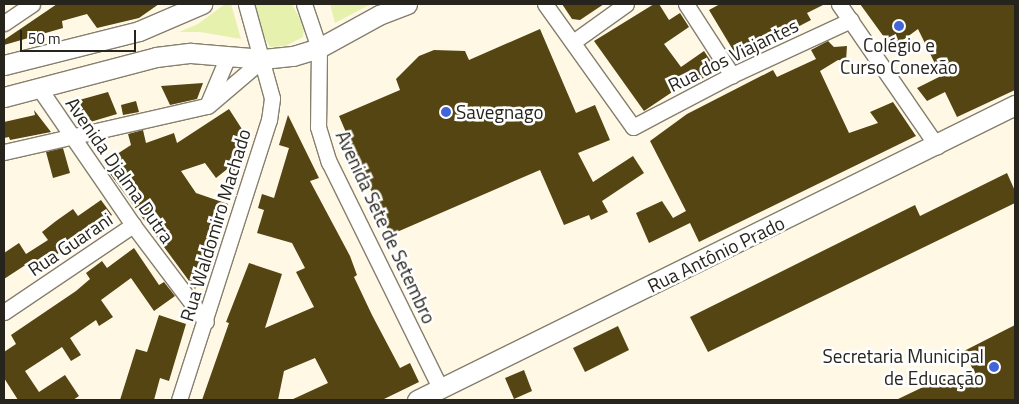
<!DOCTYPE html>
<html>
<head>
<meta charset="utf-8">
<style>
  body { margin:0 }
  #map { position:relative; width:1019px; height:404px; overflow:hidden; background:#fff8e5; font-family:"Titillium Web",sans-serif }
  div>[style] { position:absolute }
  .green>* { inset:0; background:#e6f1ad }
  .building>* { inset:0; background:#554513 }
  .roads { filter:drop-shadow(1px 0 #857f6e) drop-shadow(-1px 0 #857f6e) drop-shadow(0 1px #857f6e) drop-shadow(0 -1px #857f6e) }
  .minor>* { height:15px; margin:-7.5px; padding:0 7.5px; transform-origin:7.5px; border-radius:7.5px; background:#fff }
  .major>* { height:19px; margin:-9.5px; padding:0 9.5px; transform-origin:9.5px; border-radius:9.5px; background:#fff }
  .dots>* { width:14px; height:14px; translate:-50% -50%; box-sizing:border-box; border:2px solid #fff; border-radius:50% }
  span { translate:-50% -50%; white-space:nowrap; text-align:center; line-height:1.15; -webkit-text-stroke:5px #fff; paint-order:stroke }
  .poi-label { font-size:19px; color:#26241d }
  .left { translate:0 -50%; text-align:left }
  .right { translate:-100% -50%; text-align:right }
  .street-label { font-size:19px; color:#26241d }
  .frame { position:absolute; inset:0; border:5px solid #26241d; pointer-events:none }
  .scale { position:absolute; left:20px; top:30px; width:116px; height:22px; box-sizing:border-box; border:2px solid #26241d; border-top:0; padding-left:6px; font-size:15px; line-height:18px; white-space:nowrap; color:#26241d; -webkit-text-stroke:4px #fff; paint-order:stroke }
</style>
</head>
<body>
<div id="map">
  <div class="green">
    <i style="clip-path:polygon(225px 4px,231px 4px,241px 39px,200px 32px,179px 32px,198px 24px)"></i>
    <i style="clip-path:polygon(255px 4px,292px 4px,304px 27px,303px 37px,285px 46px,270px 47px,260px 29px)"></i>
    <i style="clip-path:polygon(330px 4px,371px 4px,335px 23px)"></i>
  </div>
  <div class="building">
    <i style="clip-path:polygon(57px 4px,159px 4px,139px 18px,97px 28px,87px 14px,62px 21px,63px 28px,4px 45px,4px 40px)"></i>
    <i style="clip-path:polygon(562px 4px,604px 4px,580px 20px,572px 19px)"></i>
    <i style="clip-path:polygon(654px 4px,659px 4px,669px 20px,680px 13px,689px 27px,664px 44px,681px 67px,704px 51px,716px 69px,699px 81px,696px 76px,644px 111px,594px 41px)"></i>
    <i style="clip-path:polygon(720px 4px,825px 4px,807px 13px,811px 20px,788px 32px,784px 26px,746px 47px,750px 54px,739px 60px,709px 10px)"></i>
    <i style="clip-path:polygon(860px 4px,1015px 4px,1015px 90px,957px 117px,945px 92px,927px 101px,917px 88px,941px 76px,918px 29px,892px 48px)"></i>
    <i style="clip-path:polygon(540px 29px,576px 113px,595px 105px,610px 140px,578px 153px,593px 182px,633px 156px,644px 173px,602px 201px,608px 212px,591px 220px,589px 215px,564px 225px,540px 170px,390px 235px,339px 116px,400px 90px,396px 79px,419px 56px,434px 50px,465px 51px,469px 60px)"></i>
    <i style="clip-path:polygon(828px 41px,834px 47px,847px 46px,846px 61px,838px 60px,820px 71px,849px 133px,878px 123px,870px 112px,893px 102px,916px 136px,699px 242px,690px 223px,649px 243px,636px 213px,662px 201px,673px 218px,686px 211px,650px 141px,687px 114px,773px 70px,777px 77px,816px 59px,811px 50px)"></i>
    <i style="clip-path:polygon(203px 83px,197px 99px,170px 105px,161px 86px)"></i>
    <i style="clip-path:polygon(108px 92px,117px 114px,77px 126px,72px 102px)"></i>
    <i style="clip-path:polygon(136px 101px,139px 112px,123px 115px,121px 105px)"></i>
    <i style="clip-path:polygon(229px 109px,249px 140px,237px 148px,243px 158px,234px 171px,231px 166px,216px 178px,205px 163px,181px 171px,196px 193px,228px 204px,202px 280px,195px 289px,108px 171px,119px 164px,114px 156px,131px 145px,128px 134px,143px 130px,146px 143px,174px 133px,177px 143px)"></i>
    <i style="clip-path:polygon(34px 110px,51px 132px,10px 140px,9px 137px,4px 138px,4px 122px,35px 115px)"></i>
    <i style="clip-path:polygon(288px 115px,319px 178px,310px 181px,350px 256px,357px 275px,354px 277px,372px 315px,400px 368px,410px 363px,419px 382px,382px 400px,291px 400px,328px 383px,315px 358px,284px 371px,278px 400px,202px 400px,229px 323px,226px 322px,249px 263px,282px 274px,265px 328px,314px 307px,296px 272px,305px 268px,292px 243px,257px 233px,264px 210px,258px 208px,262px 194px,274px 198px,289px 148px,279px 145px)"></i>
    <i style="clip-path:polygon(63px 148px,70px 173px,53px 178px,46px 152px)"></i>
    <i style="clip-path:polygon(1007px 173px,1015px 191px,1015px 203px,708px 352px,690px 317px,915px 205px,920px 216px)"></i>
    <i style="clip-path:polygon(101px 200px,112px 215px,32px 272px,27px 264px,4px 279px,4px 253px,19px 243px,26px 254px,48px 240px,42px 232px,56px 221px,73px 209px,78px 216px)"></i>
    <i style="clip-path:polygon(134px 248px,159px 285px,164px 282px,175px 296px,154px 311px,131px 278px,101px 300px,113px 317px,99px 326px,96px 320px,70px 338px,81px 355px,71px 361px,62px 347px,25px 371px,39px 392px,65px 375px,79px 396px,73px 400px,18px 400px,4px 378px,4px 352px,16px 344px,11px 335px,76px 291px,90px 279px,86px 273px,102px 261px,107px 268px)"></i>
    <i style="clip-path:polygon(159px 315px,186px 324px,169px 381px,160px 378px,154px 400px,120px 400px,136px 349px,147px 352px)"></i>
    <i style="clip-path:polygon(1015px 325px,1015px 400px,896px 400px,944px 377px,950px 388px,975px 374px,964px 351px)"></i>
    <i style="clip-path:polygon(618px 326px,629px 350px,585px 372px,573px 348px)"></i>
    <i style="clip-path:polygon(524px 370px,532px 391px,514px 399px,505px 378px)"></i>
  </div>
  <div class="roads">
    <div class="minor">
      <i style="left:304px;top:4px;width:46px;rotate:71.2deg"></i>
      <i style="left:319px;top:48px;width:79px;rotate:90.7deg"></i>
      <i style="left:318px;top:127px;width:37px;rotate:73deg"></i>
      <i style="left:329px;top:162px;width:252px;rotate:63.8deg"></i>
      <i style="left:545px;top:4px;width:151px;rotate:54.4deg"></i>
      <i style="left:633px;top:127px;width:112px;rotate:-27.7deg"></i>
      <i style="left:732px;top:75px;width:131px;rotate:-24.8deg"></i>
      <i style="left:686px;top:4px;width:85px;rotate:57.1deg"></i>
      <i style="left:839px;top:4px;width:173px;rotate:55.4deg"></i>
      <i style="left:4px;top:23px;width:34px;rotate:-34deg"></i>
      <i style="left:573px;top:42px;width:65px;rotate:-35.6deg"></i>
      <i style="left:39px;top:88px;width:166px;rotate:55.5deg"></i>
      <i style="left:133px;top:225px;width:121px;rotate:53deg"></i>
      <i style="left:209px;top:105px;width:71px;rotate:-40.4deg"></i>
      <i style="left:4px;top:152px;width:208px;rotate:-12.8deg"></i>
      <i style="left:207px;top:106px;width:54px;rotate:-67.2deg"></i>
      <i style="left:4px;top:312px;width:156px;rotate:-34deg"></i>
      <i style="left:179px;top:400px;width:294px;rotate:-72.2deg"></i>
      <i style="left:269px;top:120px;width:22px;rotate:-82deg"></i>
      <i style="left:272px;top:98px;width:98px;rotate:-105.5deg"></i>
    </div>
    <div class="major">
      <i style="left:4px;top:65px;width:139px;rotate:-14.1deg"></i>
      <i style="left:139px;top:31px;width:69px;rotate:-23.2deg"></i>
      <i style="left:4px;top:97px;width:157px;rotate:-14.7deg"></i>
      <i style="left:156px;top:57px;width:35px;rotate:-7deg"></i>
      <i style="left:191px;top:53px;width:72px;rotate:4.8deg"></i>
      <i style="left:263px;top:59px;width:30px;rotate:-6deg"></i>
      <i style="left:293px;top:56px;width:27px;rotate:-17deg"></i>
      <i style="left:319px;top:48px;width:68px;rotate:-28.8deg"></i>
      <i style="left:379px;top:15px;width:30px;rotate:-21deg"></i>
      <i style="left:417px;top:400px;width:667px;rotate:-26.26deg"></i>
    </div>
  </div>
  <div class="dots">
    <i style="left:899px;top:26px;background:#4266d9"></i>
    <i style="left:446px;top:112px;background:#4266d9"></i>
    <i style="left:994px;top:367px;background:#4266d9"></i>
  </div>
  <div class="poi-label">
    <span style="left:899px;top:56px">Colégio e<br>Curso Conexão</span>
    <span class="left" style="left:456px;top:112px">Savegnago</span>
    <span class="right" style="left:984px;top:367px">Secretaria Municipal<br>de Educação</span>
  </div>
  <div class="street-label">
    <span style="left:733px;top:55px;rotate:-26deg">Rua dos Viajantes</span>
    <span style="left:120px;top:170px;rotate:55deg">Avenida Djalma Dutra</span>
    <span style="left:215px;top:225px;rotate:-73deg">Rua Waldomiro Machado</span>
    <span style="left:386px;top:227px;rotate:65deg">Avenida Sete de Setembro</span>
    <span style="left:70px;top:244px;rotate:-34deg">Rua Guarani</span>
    <span style="left:716px;top:254px;rotate:-26deg">Rua Antônio Prado</span>
  </div>
  <div class="frame"></div>
  <div class="scale">50 m</div>
</div>
</body>
</html>
